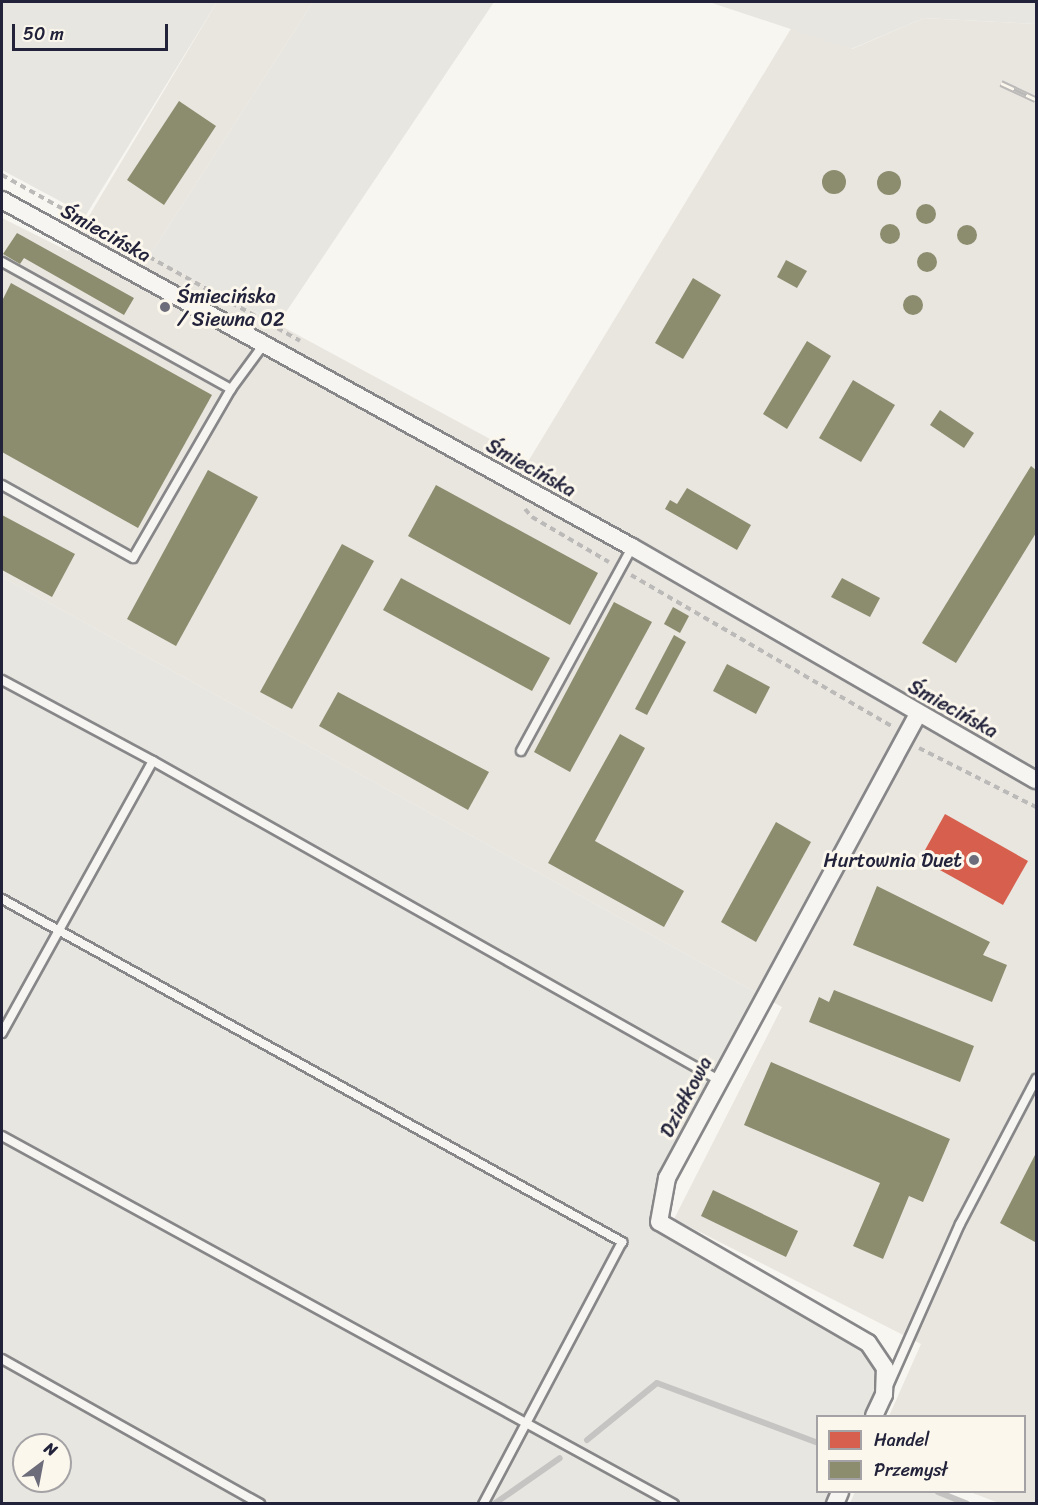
<!DOCTYPE html>
<html>
<head>
<meta charset="utf-8">
<style>
  body { margin:0 }
  #map { position:relative; width:1038px; height:1505px; overflow:hidden; background:#f8f6f0; font-family:Sriracha,sans-serif }
  div>[style] { position:absolute }
  .built>* { inset:0; background:#e9e6e0 }
  .green>* { inset:0; background:#e8e6e0 }
  .shops>* { inset:0; background:#d6604d }
  .industry>* { inset:0; background:#8c8c6e }
  .round { border-radius:50% }
  .stream>* { height:6px; margin:-3px; padding:0 3px; transform-origin:3px; border-radius:3px; background:#c6c4c3 }
  .path>* { height:4px; margin-top:-2px; transform-origin:0; background:repeating-linear-gradient(90deg,#bcbab9 0 6px,transparent 0 10.5px) }
  .roads { filter:drop-shadow(2px 0 #878688) drop-shadow(-2px 0 #878688) drop-shadow(0 2px #878688) drop-shadow(0 -2px #878688) }
  .lane>* { height:8px; margin:-4px; padding:0 4px; transform-origin:4px; border-radius:4px; background:#f6f5f1 }
  .street>* { height:16px; margin:-8px; padding:0 8px; transform-origin:8px; border-radius:8px; background:#f6f5f1 }
  .rail>* { height:7px; margin-top:-3.5px; transform-origin:0; background:repeating-linear-gradient(90deg,#fbf7ec 0 14px,#bcbab9 0 28px); box-sizing:border-box; border-block:2px solid #bcbab9 }
  .dots>* { width:16px; height:16px; translate:-50% -50%; box-sizing:border-box; border:3px solid #fbf7ec; border-radius:50% }
  span { translate:-50% -50%; white-space:nowrap; text-align:center; line-height:1.15; -webkit-text-stroke:6px #fbf7ec; paint-order:stroke }
  .street-label { font-size:20px; color:#22223b }
  .poi-label { font-size:20px; color:#22223b }
  .left { translate:0 -50%; text-align:left }
  .right { translate:-100% -50%; text-align:right }
  .frame { position:absolute; inset:0; border:3px solid #22223b; pointer-events:none }
  .legend { position:absolute; left:816px; top:1415px; width:210px; height:78px; box-sizing:border-box; background:#fbf7ec; border:2px solid #a4a2a5; margin:0; padding:8px 10px; list-style:none; font-size:18px; color:#22223b }
  .legend li { display:flex; align-items:center; gap:12px; height:30px }
  .legend b { width:30px; border:2px solid #a4a2a5 }
  .north { position:absolute; left:12px; top:1433px; width:60px; height:60px; box-sizing:border-box; background:#fbf7ec; border:2px solid #a4a2a5; border-radius:50%; rotate:32deg; font-size:16px; font-weight:700; line-height:24px; text-align:center; color:#22223b }
  .north::after { content:''; display:block; margin:auto; width:21px; height:27px; background:#6d6c7a; clip-path:polygon(50% 0,100% 100%,50% 72%,0 100%) }
  .scale { position:absolute; left:12px; top:24px; width:156px; height:27px; box-sizing:border-box; border:3px solid #22223b; border-top:0; padding-left:8px; font-size:18px; line-height:21px; white-space:nowrap; color:#22223b; -webkit-text-stroke:4px #fbf7ec; paint-order:stroke }
</style>
</head>
<body>
<div id="map">
  <div class="built">
    <i style="clip-path:polygon(217px 2px,313px 2px,150px 255px,529px 460px,792px 27px,852px 49px,924px 18px,1036px 24px,1036px 1503px,999px 1503px,970px 1492px,1024px 1492px,1024px 1416px,889px 1416px,921px 1344px,674px 1219px,782px 1007px,2px 577px,2px 218px,68px 251px)"></i>
  </div>
  <div class="green">
    <i style="clip-path:polygon(2px 2px,217px 2px,86px 215px,2px 170px)"></i>
    <i style="clip-path:polygon(313px 2px,494px 2px,278px 324px,150px 255px)"></i>
    <i style="clip-path:polygon(709px 2px,1036px 2px,1036px 24px,924px 18px,851px 49px)"></i>
    <i style="clip-path:polygon(evenodd,2px 577px,764px 997px,667px 1178px,659px 1222px,868px 1343px,885px 1368px,874px 1416px,818px 1416px,818px 1492px,840px 1492px,835px 1503px,2px 1503px,2px 577px,24px 1445px,60px 1445px,60px 1481px,24px 1481px,24px 1445px)"></i>
    <i style="clip-path:polygon(855px 1492px,938px 1492px,967px 1503px,850px 1503px)"></i>
  </div>
  <div class="shops">
    <i style="clip-path:polygon(945px 814px,1028px 861px,1003px 905px,920px 859px)"></i>
  </div>
  <div class="industry">
    <i style="clip-path:polygon(179px 101px,216px 126px,164px 205px,127px 180px)"></i>
    <i class="round" style="left:822px;top:170px;width:24px;height:24px"></i>
    <i class="round" style="left:877px;top:171px;width:24px;height:24px"></i>
    <i class="round" style="left:916px;top:204px;width:20px;height:20px"></i>
    <i class="round" style="left:880px;top:224px;width:20px;height:20px"></i>
    <i class="round" style="left:957px;top:225px;width:20px;height:20px"></i>
    <i style="clip-path:polygon(17px 233px,134px 298px,124px 315px,24px 258px,20px 264px,3px 254px)"></i>
    <i class="round" style="left:917px;top:252px;width:20px;height:20px"></i>
    <i style="clip-path:polygon(786px 260px,807px 271px,797px 288px,777px 277px)"></i>
    <i style="clip-path:polygon(693px 278px,721px 295px,683px 359px,655px 343px)"></i>
    <i style="clip-path:polygon(11px 283px,212px 395px,138px 528px,2px 452px,2px 301px)"></i>
    <i class="round" style="left:903px;top:295px;width:20px;height:20px"></i>
    <i style="clip-path:polygon(807px 341px,831px 356px,787px 429px,763px 414px)"></i>
    <i style="clip-path:polygon(853px 380px,895px 405px,861px 462px,819px 438px)"></i>
    <i style="clip-path:polygon(940px 410px,974px 433px,964px 448px,930px 425px)"></i>
    <i style="clip-path:polygon(1031px 466px,1036px 470px,1036px 533px,956px 663px,922px 643px)"></i>
    <i style="clip-path:polygon(208px 470px,258px 497px,176px 646px,127px 619px)"></i>
    <i style="clip-path:polygon(436px 485px,598px 573px,570px 625px,408px 536px)"></i>
    <i style="clip-path:polygon(687px 488px,751px 525px,737px 550px,665px 509px,670px 500px,677px 504px)"></i>
    <i style="clip-path:polygon(2px 515px,75px 554px,52px 597px,2px 570px)"></i>
    <i style="clip-path:polygon(342px 544px,374px 561px,292px 709px,260px 692px)"></i>
    <i style="clip-path:polygon(401px 578px,550px 658px,532px 691px,383px 610px)"></i>
    <i style="clip-path:polygon(842px 578px,880px 598px,870px 617px,831px 597px)"></i>
    <i style="clip-path:polygon(614px 602px,652px 622px,570px 772px,534px 752px)"></i>
    <i style="clip-path:polygon(673px 607px,689px 616px,680px 633px,664px 624px)"></i>
    <i style="clip-path:polygon(674px 635px,686px 642px,647px 715px,635px 709px)"></i>
    <i style="clip-path:polygon(727px 664px,770px 687px,756px 714px,713px 691px)"></i>
    <i style="clip-path:polygon(338px 692px,489px 772px,468px 810px,319px 726px)"></i>
    <i style="clip-path:polygon(620px 734px,645px 748px,595px 841px,684px 891px,664px 927px,548px 863px)"></i>
    <i style="clip-path:polygon(776px 822px,811px 842px,756px 942px,721px 922px)"></i>
    <i style="clip-path:polygon(877px 886px,990px 942px,983px 955px,1007px 965px,992px 1002px,853px 945px)"></i>
    <i style="clip-path:polygon(834px 990px,974px 1046px,960px 1082px,809px 1022px,819px 997px,829px 1002px)"></i>
    <i style="clip-path:polygon(771px 1062px,950px 1139px,923px 1202px,909px 1196px,883px 1259px,853px 1246px,880px 1183px,744px 1125px)"></i>
    <i style="clip-path:polygon(1036px 1153px,1036px 1239px,1035px 1242px,1000px 1223px)"></i>
    <i style="clip-path:polygon(713px 1190px,798px 1231px,786px 1257px,701px 1216px)"></i>
  </div>
  <div class="stream">
    <i style="left:587px;top:1440px;width:90px;rotate:-39.2deg"></i>
    <i style="left:657px;top:1383px;width:172px;rotate:20.4deg"></i>
    <i style="left:938px;top:1492px;width:31px;rotate:22deg"></i>
    <i style="left:494px;top:1504px;width:80px;rotate:-34.9deg"></i>
  </div>
  <div class="path">
    <i style="left:2px;top:175px;width:341px;rotate:29.1deg"></i>
    <i style="left:525px;top:509px;width:11px;rotate:49deg"></i>
    <i style="left:532px;top:517px;width:89px;rotate:30.3deg"></i>
    <i style="left:631px;top:575px;width:302px;rotate:30.1deg"></i>
    <i style="left:919px;top:748px;width:131px;rotate:26.8deg"></i>
  </div>
  <div class="roads">
    <div class="lane">
      <i style="left:2px;top:262px;width:262px;rotate:29deg"></i>
      <i style="left:231px;top:389px;width:195px;rotate:120.1deg"></i>
      <i style="left:133px;top:558px;width:150px;rotate:-150.9deg"></i>
      <i style="left:231px;top:389px;width:56px;rotate:-53.7deg"></i>
      <i style="left:2px;top:680px;width:171px;rotate:28.2deg"></i>
      <i style="left:521px;top:751px;width:232px;rotate:-61.4deg"></i>
      <i style="left:2px;top:899px;width:709px;rotate:28.95deg"></i>
      <i style="left:622px;top:1242px;width:297px;rotate:117.9deg"></i>
      <i style="left:2px;top:1033px;width:311px;rotate:-61deg"></i>
      <i style="left:153px;top:761px;width:650px;rotate:29.41deg"></i>
      <i style="left:2px;top:1136px;width:766px;rotate:28.71deg"></i>
      <i style="left:2px;top:1359px;width:296px;rotate:29.3deg"></i>
      <i style="left:889px;top:1384px;width:175px;rotate:-66.1deg"></i>
      <i style="left:960px;top:1224px;width:164px;rotate:-62.3deg"></i>
    </div>
    <div class="street">
      <i style="left:2px;top:200px;width:719px;rotate:28.85deg"></i>
      <i style="left:632px;top:547px;width:466px;rotate:30deg"></i>
      <i style="left:874px;top:1416px;width:23px;rotate:-65deg"></i>
      <i style="left:884px;top:1395px;width:27px;rotate:-88deg"></i>
      <i style="left:885px;top:1368px;width:30px;rotate:-124deg"></i>
      <i style="left:868px;top:1343px;width:241px;rotate:-149.9deg"></i>
      <i style="left:659px;top:1222px;width:45px;rotate:-79.7deg"></i>
      <i style="left:667px;top:1178px;width:528px;rotate:-61.59deg"></i>
      <i style="left:835px;top:1504px;width:13px;rotate:-67deg"></i>
    </div>
  </div>
  <div class="rail">
    <i style="left:1001px;top:83px;width:38px;rotate:25deg"></i>
  </div>
  <div class="dots">
    <i style="left:165px;top:307px;background:#6d6c7a"></i>
    <i style="left:974px;top:860px;background:#6d6c7a"></i>
  </div>
  <div class="street-label">
    <span style="left:106px;top:233px;rotate:29deg">Śmiecińska</span>
    <span style="left:531px;top:468px;rotate:29deg">Śmiecińska</span>
    <span style="left:953px;top:709px;rotate:29deg">Śmiecińska</span>
    <span style="left:686px;top:1097px;rotate:-62deg">Działkowa</span>
  </div>
  <div class="poi-label">
    <span class="left" style="left:177px;top:308px">Śmiecińska<br>/ Siewna 02</span>
    <span class="right" style="left:962px;top:860px">Hurtownia Duet</span>
  </div>
  <div class="frame"></div>
  <ul class="legend">
  <li><b style="height:16px;background:#d6604d"></b>Handel</li>
  <li><b style="height:16px;background:#8c8c6e"></b>Przemysł</li>
  </ul>
  <div class="north">N</div>
  <div class="scale">50 m</div>
</div>
</body>
</html>
